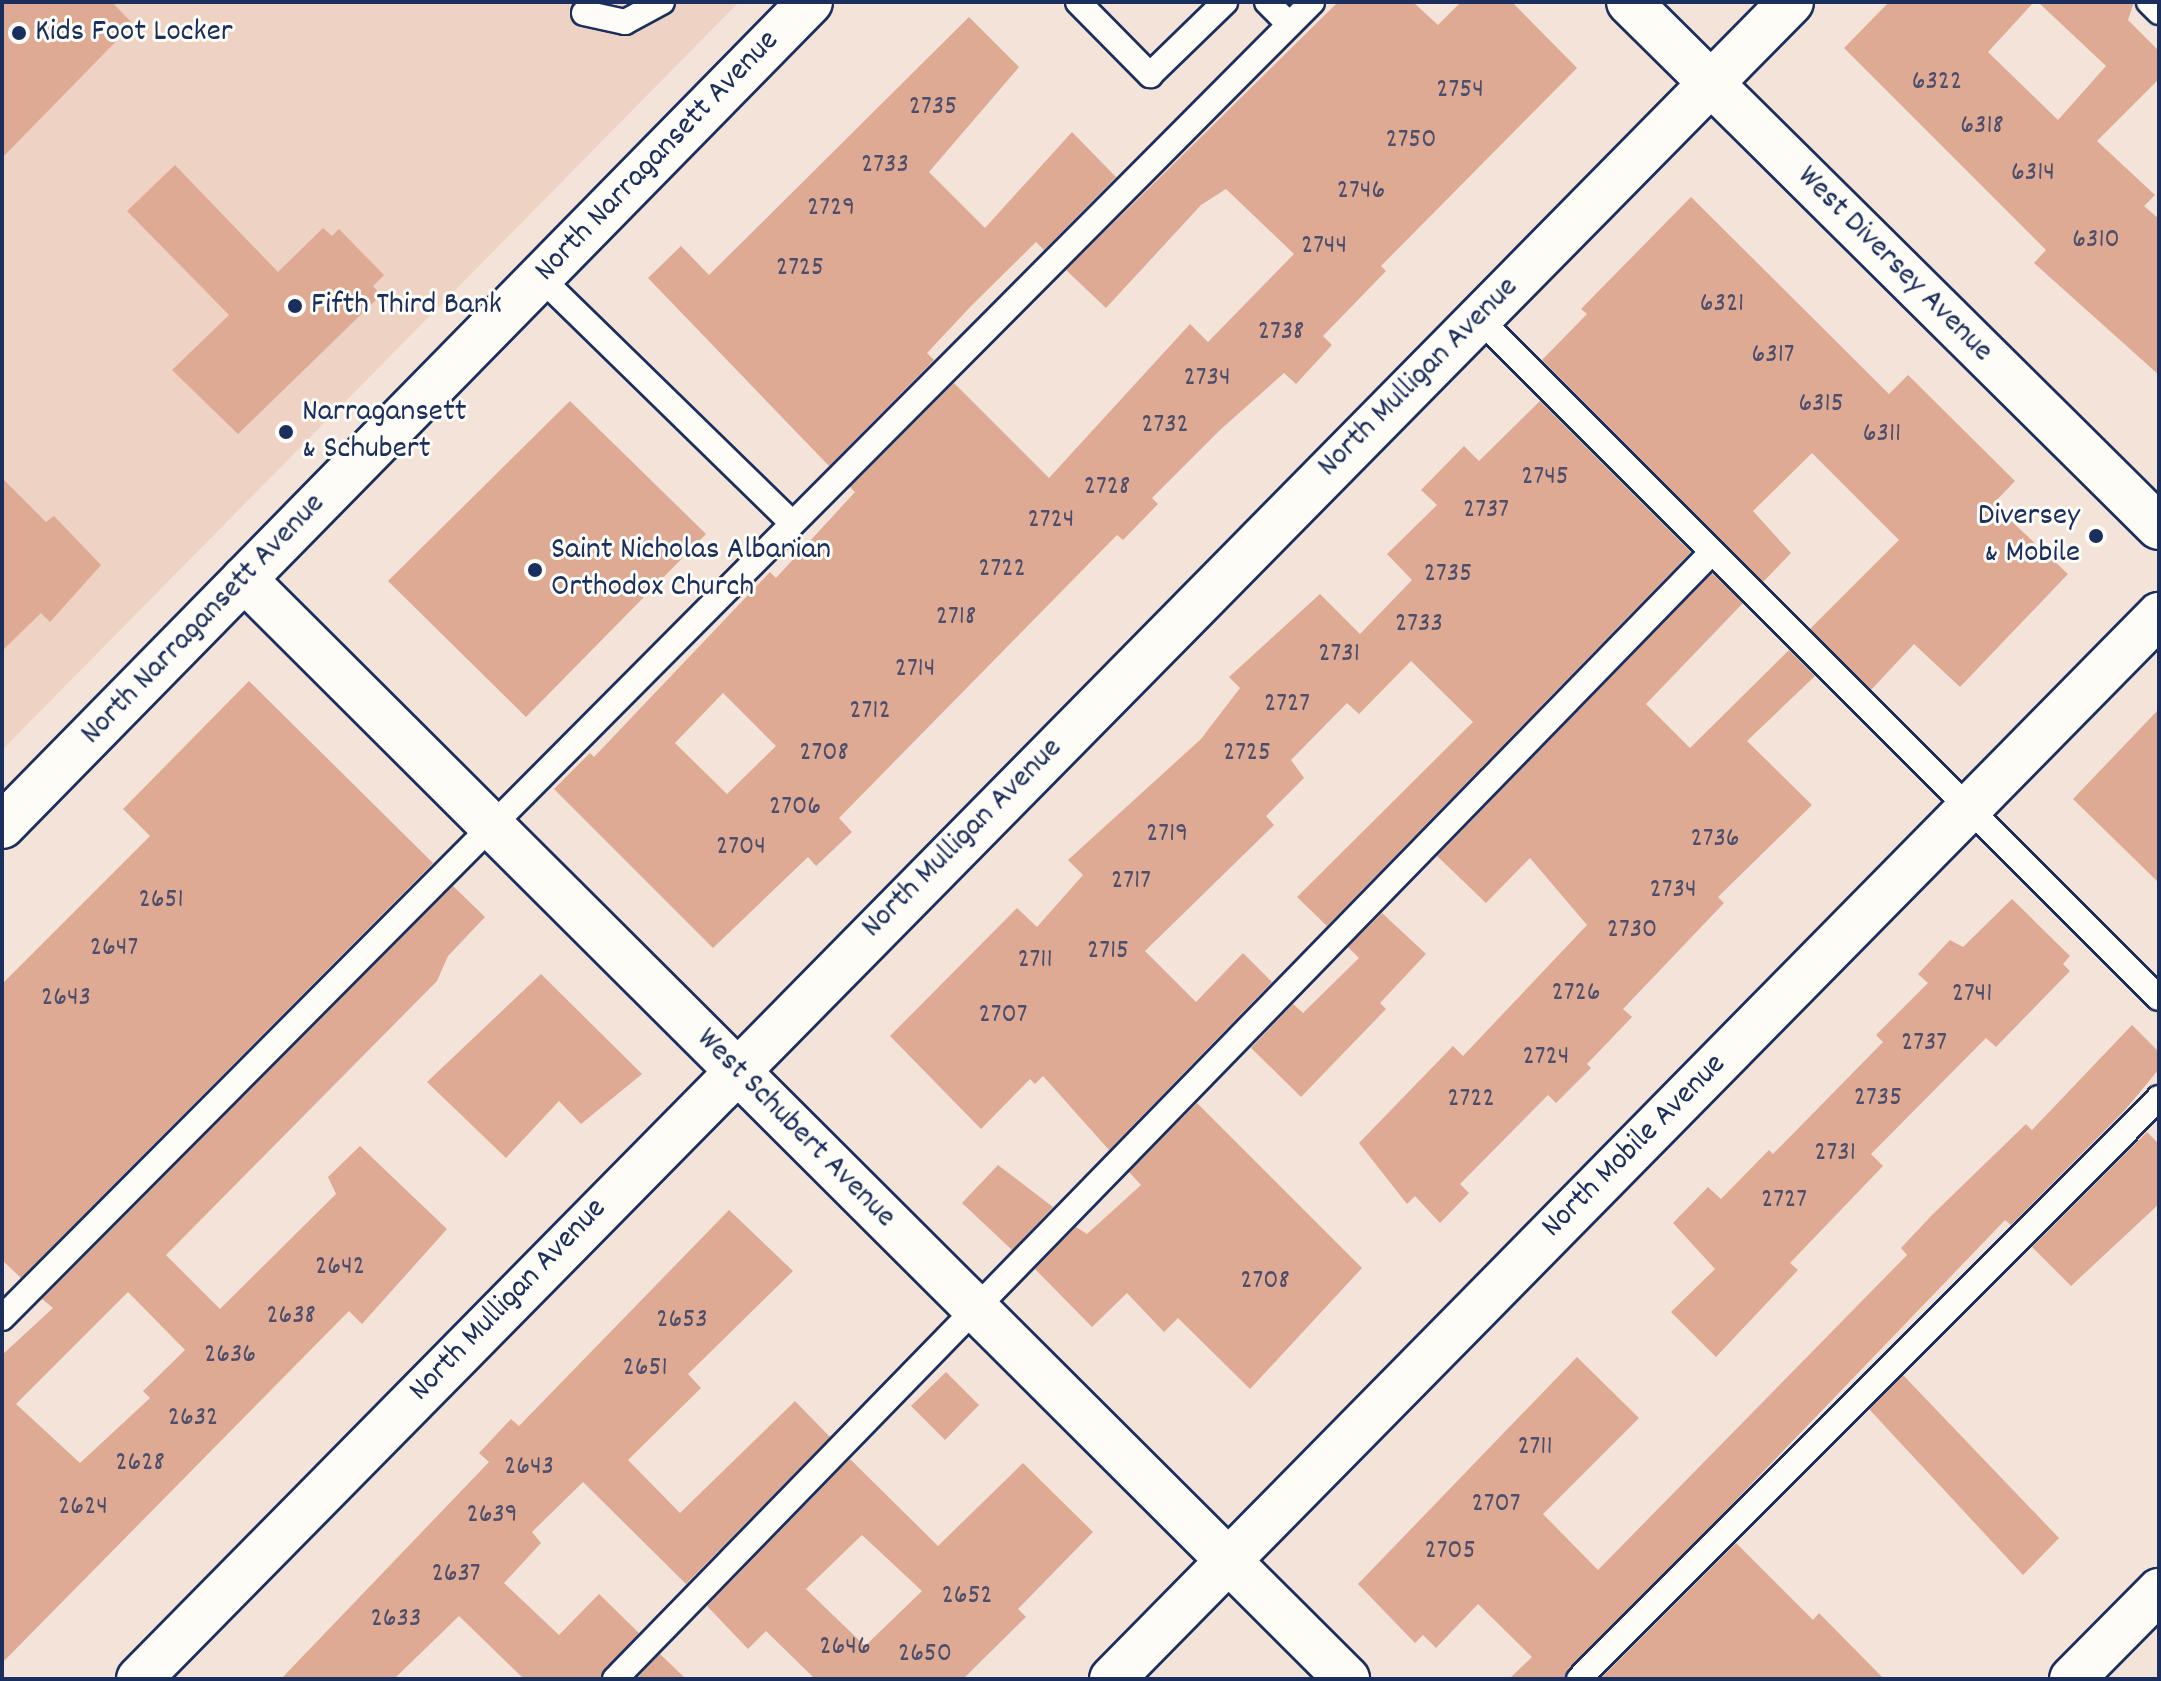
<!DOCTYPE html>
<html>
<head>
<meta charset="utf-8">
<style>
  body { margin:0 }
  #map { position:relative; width:2161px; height:1681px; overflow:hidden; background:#f4e3d9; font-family:Dekko,sans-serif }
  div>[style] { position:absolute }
  .built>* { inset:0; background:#eed2c4 }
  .building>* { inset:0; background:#dfaa94 }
  .roads { filter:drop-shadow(2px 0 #1b2f5e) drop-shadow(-2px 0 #1b2f5e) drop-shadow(0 2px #1b2f5e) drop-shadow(0 -2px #1b2f5e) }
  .lane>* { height:24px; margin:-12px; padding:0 12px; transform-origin:12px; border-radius:12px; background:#fdfcf7 }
  .street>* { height:44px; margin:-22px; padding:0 22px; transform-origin:22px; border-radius:22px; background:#fdfcf7 }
  .secondary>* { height:44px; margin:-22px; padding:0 22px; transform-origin:22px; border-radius:22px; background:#fdfcf7 }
  .dots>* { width:22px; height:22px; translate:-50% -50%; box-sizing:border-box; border:4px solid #fdfcf7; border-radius:50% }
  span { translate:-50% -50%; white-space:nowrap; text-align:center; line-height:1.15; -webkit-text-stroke:6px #fdfcf7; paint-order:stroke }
  .number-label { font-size:28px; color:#4c4e6c }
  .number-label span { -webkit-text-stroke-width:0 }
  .poi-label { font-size:32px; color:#1b2f5e }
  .left { translate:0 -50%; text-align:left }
  .right { translate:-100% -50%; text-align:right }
  .street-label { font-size:32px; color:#1b2f5e }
  .frame { position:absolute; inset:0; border:4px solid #1b2f5e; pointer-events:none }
</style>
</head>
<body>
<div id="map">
  <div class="built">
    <i style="clip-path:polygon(2px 2px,739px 2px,2px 750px)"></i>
  </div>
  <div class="building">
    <i style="clip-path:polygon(2px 2px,112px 2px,133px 24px,2px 158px)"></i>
    <i style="clip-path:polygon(evenodd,1338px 2px,1413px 2px,1438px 25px,1461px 2px,1512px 2px,1577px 68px,1381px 266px,1386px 271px,1323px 336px,1332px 345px,1296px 384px,1284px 373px,1220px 430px,1152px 498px,1158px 504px,1123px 540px,1117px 535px,839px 818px,852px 832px,816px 866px,808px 857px,713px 948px,554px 789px,590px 753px,594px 757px,770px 572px,776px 578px,855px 492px,850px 487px,954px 383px,1049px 478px,1190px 324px,1208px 342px,1294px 254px,1226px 189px,1201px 205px,1106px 308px,1066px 270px,1338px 2px,723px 693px,776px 746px,727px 794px,675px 743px,723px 693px)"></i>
    <i style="clip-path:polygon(1889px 2px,2034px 2px,1988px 52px,2058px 120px,2106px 66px,2038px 2px,2134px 2px,2128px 20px,2159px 51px,2159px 79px,2097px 141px,2155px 195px,2144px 206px,2159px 219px,2159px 375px,2034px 263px,2046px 250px,1844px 48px)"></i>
    <i style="clip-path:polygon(969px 17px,1019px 67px,929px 172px,985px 228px,1072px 132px,1116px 177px,1044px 250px,1036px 242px,972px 305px,927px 353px,934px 360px,829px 466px,648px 278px,681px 246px,709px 275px)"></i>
    <i style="clip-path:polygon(175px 165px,278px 272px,323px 228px,332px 236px,339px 229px,384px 275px,373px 286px,381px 295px,238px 434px,172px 370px,229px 315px,127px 211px)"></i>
    <i style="clip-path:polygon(1691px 197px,1889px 394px,1908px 375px,2015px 481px,1993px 504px,2068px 574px,1960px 687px,1914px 644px,1871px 690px,1810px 629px,1899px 540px,1812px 453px,1753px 511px,1791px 553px,1763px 582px,1542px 360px,1587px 314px,1581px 309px)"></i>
    <i style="clip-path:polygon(570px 401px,706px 534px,526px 717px,388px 581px)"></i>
    <i style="clip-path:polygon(1540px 401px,1691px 552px,1327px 926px,1297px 897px,1473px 722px,1411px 661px,1359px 714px,1347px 703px,1291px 760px,1304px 778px,1266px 816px,1274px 825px,1145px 951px,1196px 1002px,1243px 953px,1272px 982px,1109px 1150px,1043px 1076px,1035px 1084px,1030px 1079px,981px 1129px,890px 1036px,1017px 908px,1037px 927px,1083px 875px,1068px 860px,1201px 739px,1240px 688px,1229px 677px,1320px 594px,1360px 634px,1412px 580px,1387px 554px,1437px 505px,1421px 490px,1464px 446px,1479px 461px)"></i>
    <i style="clip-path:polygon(2px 478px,46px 522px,54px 516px,101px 565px,50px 622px,41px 613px,2px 651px)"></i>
    <i style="clip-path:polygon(1712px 573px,1743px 603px,1646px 704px,1690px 748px,1789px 650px,1815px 676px,1747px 741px,1812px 805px,1718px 897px,1724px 903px,1623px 1009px,1632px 1017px,1587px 1064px,1591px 1068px,1556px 1103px,1548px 1095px,1460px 1184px,1469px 1193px,1440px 1223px,1415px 1196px,1407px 1204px,1359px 1143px,1453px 1046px,1463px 1056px,1587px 925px,1530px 858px,1486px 903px,1437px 856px)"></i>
    <i style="clip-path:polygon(249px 681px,433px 863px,21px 1278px,2px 1260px,2px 984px,150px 836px,123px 809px)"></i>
    <i style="clip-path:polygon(2159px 709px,2159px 883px,2073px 799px)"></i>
    <i style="clip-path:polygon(evenodd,453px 886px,485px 917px,448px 956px,437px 981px,166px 1255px,220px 1309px,336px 1194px,328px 1177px,360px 1146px,447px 1229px,362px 1324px,349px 1311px,2px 1663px,2px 1355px,53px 1308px,42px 1299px,453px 886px,128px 1292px,185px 1350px,143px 1391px,150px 1398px,80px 1463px,16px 1404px,128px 1292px)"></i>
    <i style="clip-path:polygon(2012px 899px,2070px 956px,2063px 964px,2070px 971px,1996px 1047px,1986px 1038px,1871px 1154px,1883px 1166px,1790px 1263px,1798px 1270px,1716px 1357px,1671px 1312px,1715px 1269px,1673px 1223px,1708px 1187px,1721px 1199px,1769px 1150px,1773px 1154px,1883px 1042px,1876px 1035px,1928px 983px,1918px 974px,1950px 940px,1963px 947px)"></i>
    <i style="clip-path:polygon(1382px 913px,1426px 954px,1380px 1003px,1386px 1009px,1301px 1097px,1251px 1048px,1293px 1004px,1303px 1013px,1359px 958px,1348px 947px)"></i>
    <i style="clip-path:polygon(541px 974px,642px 1074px,581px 1124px,559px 1101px,506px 1158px,427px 1082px)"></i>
    <i style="clip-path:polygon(2132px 1025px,2159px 1052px,2159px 1069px,2125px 1110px,2011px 1225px,2005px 1220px,1564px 1679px,1509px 1679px,1532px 1657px,1478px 1604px,1436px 1648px,1423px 1635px,1415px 1643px,1358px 1584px,1577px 1357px,1639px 1418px,1543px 1514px,1598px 1570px,1907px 1255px,1901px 1248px,1932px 1215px,2026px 1124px,2032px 1130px)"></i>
    <i style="clip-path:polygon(1197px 1103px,1362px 1268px,1250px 1389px,1178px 1318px,1164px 1332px,1127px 1293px,1092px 1327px,1035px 1269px,1076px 1227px,1087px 1234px,1141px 1185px,1129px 1172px)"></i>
    <i style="clip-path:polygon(2147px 1132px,2159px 1144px,2159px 1204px,2071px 1286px,2032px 1247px)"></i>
    <i style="clip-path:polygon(998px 1165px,1053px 1207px,1012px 1250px,962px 1203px)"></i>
    <i style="clip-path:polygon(729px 1210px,793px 1271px,688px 1374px,701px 1388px,628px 1460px,680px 1513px,795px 1401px,830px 1437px,686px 1584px,583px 1482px,532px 1532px,541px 1543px,504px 1583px,559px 1635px,599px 1594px,639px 1633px,600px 1679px,524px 1679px,459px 1616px,394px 1679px,281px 1679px,489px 1462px,479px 1453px,511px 1419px,519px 1426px)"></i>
    <i style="clip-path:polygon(946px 1372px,979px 1405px,945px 1440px,911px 1406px)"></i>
    <i style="clip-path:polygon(1903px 1375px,2059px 1538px,2023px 1575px,1869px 1409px)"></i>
    <i style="clip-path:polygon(evenodd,850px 1459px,938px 1546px,1023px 1463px,1093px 1532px,1018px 1609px,1026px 1617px,963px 1679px,815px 1679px,766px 1631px,748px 1649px,707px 1606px,850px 1459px,862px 1535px,922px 1591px,865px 1646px,806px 1589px,862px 1535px)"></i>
    <i style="clip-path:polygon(1736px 1543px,1813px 1620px,1819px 1613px,1884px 1679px,1600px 1679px)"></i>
    <i style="clip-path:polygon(660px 1654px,686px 1679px,636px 1679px)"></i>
  </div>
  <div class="roads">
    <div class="lane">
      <i style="left:1078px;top:2px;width:103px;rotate:45.4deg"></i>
      <i style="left:1150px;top:75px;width:105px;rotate:-44.2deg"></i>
      <i style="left:1267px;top:2px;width:31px;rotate:45deg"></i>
      <i style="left:2149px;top:2px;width:14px;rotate:45deg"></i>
      <i style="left:584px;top:13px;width:42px;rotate:12.4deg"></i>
      <i style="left:625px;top:22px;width:42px;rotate:-28.4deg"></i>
      <i style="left:540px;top:277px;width:351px;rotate:44.3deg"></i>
      <i style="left:1478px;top:318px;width:962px;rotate:44.96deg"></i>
      <i style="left:2px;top:1318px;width:1857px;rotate:-45.13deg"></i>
      <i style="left:615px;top:1679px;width:1573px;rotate:-45.77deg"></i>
      <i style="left:1579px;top:1679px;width:821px;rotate:-45.05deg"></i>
    </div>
    <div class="street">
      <i style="left:244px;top:579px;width:1558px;rotate:44.92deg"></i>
      <i style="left:139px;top:1679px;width:2354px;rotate:-45.43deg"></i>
      <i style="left:1112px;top:1679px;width:1493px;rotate:-45.46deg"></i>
      <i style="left:2072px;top:1679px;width:124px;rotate:-45.3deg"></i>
    </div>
    <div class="secondary">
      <i style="left:1629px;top:2px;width:746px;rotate:44.73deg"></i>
      <i style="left:2px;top:826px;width:1154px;rotate:-45.56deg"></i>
    </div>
  </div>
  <div class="dots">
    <i style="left:19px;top:33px;background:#1b2f5e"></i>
    <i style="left:295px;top:306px;background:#1b2f5e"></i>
    <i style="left:286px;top:432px;background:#1b2f5e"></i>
    <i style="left:2096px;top:536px;background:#1b2f5e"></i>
    <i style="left:535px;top:570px;background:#1b2f5e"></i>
  </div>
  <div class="number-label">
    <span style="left:1937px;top:83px">6322</span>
    <span style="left:1460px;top:91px">2754</span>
    <span style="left:933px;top:108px">2735</span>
    <span style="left:1982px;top:127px">6318</span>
    <span style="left:1411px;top:141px">2750</span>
    <span style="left:885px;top:166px">2733</span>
    <span style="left:2033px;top:174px">6314</span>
    <span style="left:1361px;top:192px">2746</span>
    <span style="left:831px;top:209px">2729</span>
    <span style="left:2096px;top:241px">6310</span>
    <span style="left:1324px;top:247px">2744</span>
    <span style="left:800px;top:269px">2725</span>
    <span style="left:1722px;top:305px">6321</span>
    <span style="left:1281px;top:333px">2738</span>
    <span style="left:1773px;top:356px">6317</span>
    <span style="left:1207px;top:379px">2734</span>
    <span style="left:1821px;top:405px">6315</span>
    <span style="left:1165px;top:426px">2732</span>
    <span style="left:1882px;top:435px">6311</span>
    <span style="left:1545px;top:478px">2745</span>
    <span style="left:1107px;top:488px">2728</span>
    <span style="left:1486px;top:511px">2737</span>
    <span style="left:1051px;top:521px">2724</span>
    <span style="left:1002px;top:570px">2722</span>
    <span style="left:1448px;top:575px">2735</span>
    <span style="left:956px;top:618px">2718</span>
    <span style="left:1419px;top:625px">2733</span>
    <span style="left:1339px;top:655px">2731</span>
    <span style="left:915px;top:670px">2714</span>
    <span style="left:1287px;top:705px">2727</span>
    <span style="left:870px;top:712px">2712</span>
    <span style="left:824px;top:754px">2708</span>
    <span style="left:1247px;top:754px">2725</span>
    <span style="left:795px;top:808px">2706</span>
    <span style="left:1167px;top:835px">2719</span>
    <span style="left:1715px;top:840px">2736</span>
    <span style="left:741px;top:848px">2704</span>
    <span style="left:1131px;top:882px">2717</span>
    <span style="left:1673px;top:891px">2734</span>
    <span style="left:161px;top:901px">2651</span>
    <span style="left:1632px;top:931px">2730</span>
    <span style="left:114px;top:949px">2647</span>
    <span style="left:1108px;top:952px">2715</span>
    <span style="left:1035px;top:961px">2711</span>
    <span style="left:1576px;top:994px">2726</span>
    <span style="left:1972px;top:995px">2741</span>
    <span style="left:66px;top:999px">2643</span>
    <span style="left:1003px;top:1016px">2707</span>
    <span style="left:1924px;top:1044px">2737</span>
    <span style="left:1546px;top:1058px">2724</span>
    <span style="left:1878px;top:1099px">2735</span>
    <span style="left:1471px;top:1100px">2722</span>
    <span style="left:1835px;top:1154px">2731</span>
    <span style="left:1784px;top:1201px">2727</span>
    <span style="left:340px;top:1268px">2642</span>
    <span style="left:1265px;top:1282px">2708</span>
    <span style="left:291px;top:1317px">2638</span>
    <span style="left:682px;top:1321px">2653</span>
    <span style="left:230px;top:1356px">2636</span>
    <span style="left:645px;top:1369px">2651</span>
    <span style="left:193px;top:1419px">2632</span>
    <span style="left:1535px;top:1448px">2711</span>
    <span style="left:140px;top:1464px">2628</span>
    <span style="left:529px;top:1468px">2643</span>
    <span style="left:1496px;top:1505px">2707</span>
    <span style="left:83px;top:1508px">2624</span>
    <span style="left:492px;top:1516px">2639</span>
    <span style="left:1450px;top:1552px">2705</span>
    <span style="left:456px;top:1575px">2637</span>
    <span style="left:967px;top:1597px">2652</span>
    <span style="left:396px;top:1620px">2633</span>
    <span style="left:845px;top:1648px">2646</span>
    <span style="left:925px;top:1655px">2650</span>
  </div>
  <div class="poi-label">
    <span class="left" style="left:35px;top:33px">Kids Foot Locker</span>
    <span class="left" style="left:311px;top:306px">Fifth Third Bank</span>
    <span class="left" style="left:302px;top:432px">Narragansett<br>&amp; Schubert</span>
    <span class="right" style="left:2080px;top:536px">Diversey<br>&amp; Mobile</span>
    <span class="left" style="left:551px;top:570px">Saint Nicholas Albanian<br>Orthodox Church</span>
  </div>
  <div class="street-label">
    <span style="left:658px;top:157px;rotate:-46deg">North Narragansett Avenue</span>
    <span style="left:1894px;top:265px;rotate:45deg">West Diversey Avenue</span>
    <span style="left:1419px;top:378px;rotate:-45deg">North Mulligan Avenue</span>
    <span style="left:204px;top:620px;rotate:-46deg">North Narragansett Avenue</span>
    <span style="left:963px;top:839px;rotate:-45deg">North Mulligan Avenue</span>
    <span style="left:795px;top:1129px;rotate:45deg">West Schubert Avenue</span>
    <span style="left:1635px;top:1147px;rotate:-45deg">North Mobile Avenue</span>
    <span style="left:509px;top:1301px;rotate:-46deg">North Mulligan Avenue</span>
  </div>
  <div class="frame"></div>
</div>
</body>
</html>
